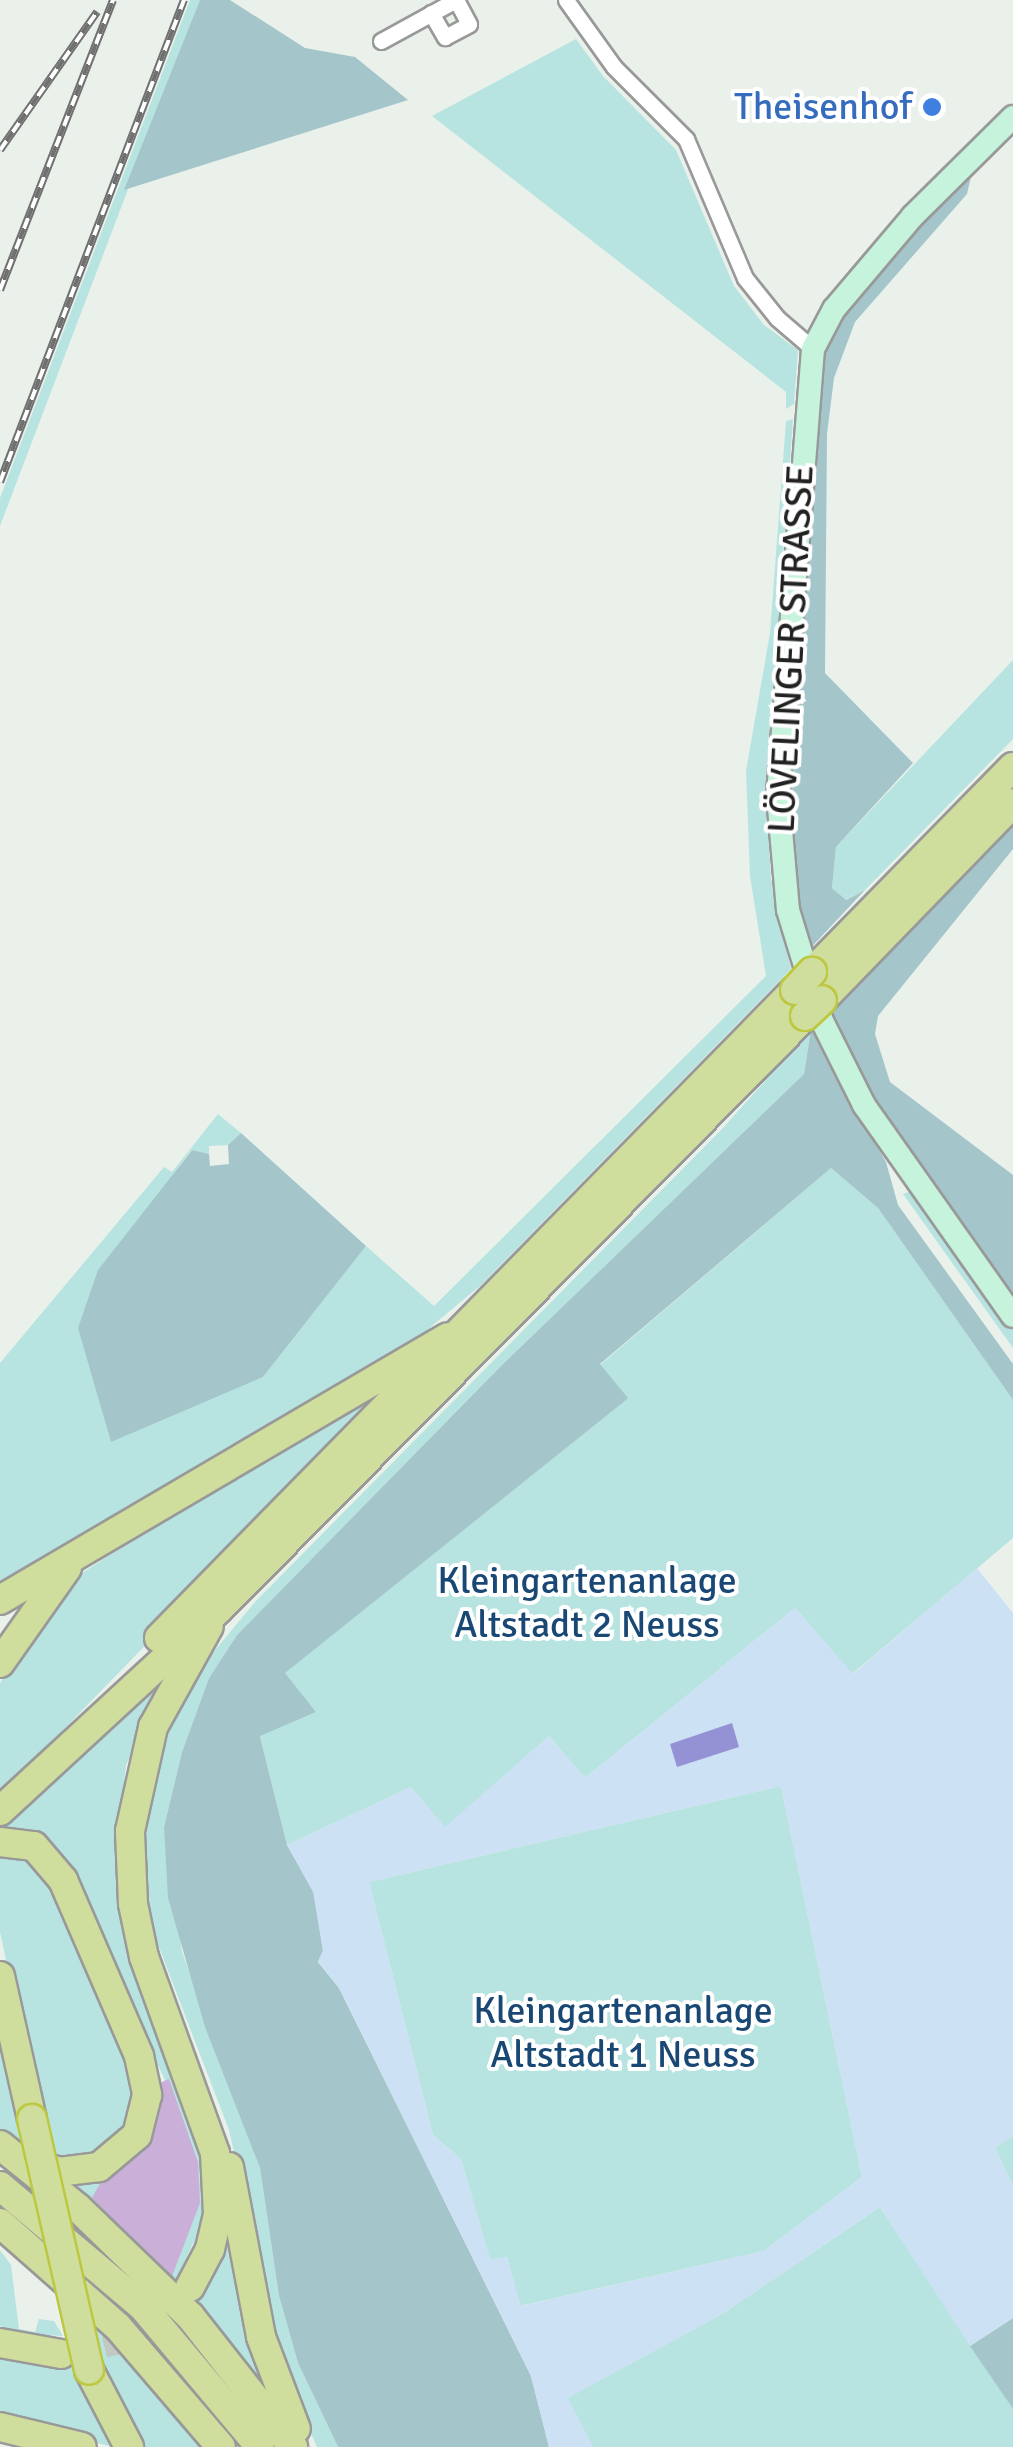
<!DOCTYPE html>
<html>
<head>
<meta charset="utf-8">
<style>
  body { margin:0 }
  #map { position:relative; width:1013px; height:2447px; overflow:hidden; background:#eaf1ea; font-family:Signika,sans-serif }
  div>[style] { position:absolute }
  .grass>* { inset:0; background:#b7e4e0 }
  .forest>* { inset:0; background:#a4c6cb }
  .park>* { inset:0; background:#cde1f4 }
  .pitch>* { inset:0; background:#9492d5 }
  .water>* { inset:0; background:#cab0d8 }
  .highway-tunnel>* { height:28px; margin-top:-14px; transform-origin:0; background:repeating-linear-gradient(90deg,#c2c8c2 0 28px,transparent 0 42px) }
  .roads { filter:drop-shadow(2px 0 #999) drop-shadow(-2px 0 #999) drop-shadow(0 2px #999) drop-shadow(0 -2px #999) }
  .street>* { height:15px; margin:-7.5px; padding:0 7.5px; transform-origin:7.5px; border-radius:7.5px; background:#fff }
  .secondary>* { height:22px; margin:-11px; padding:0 11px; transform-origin:11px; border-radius:11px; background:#c5f3db }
  .highway>* { height:28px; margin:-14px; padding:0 14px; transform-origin:14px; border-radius:14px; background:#cfde9c }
  .rail>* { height:8px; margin-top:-4px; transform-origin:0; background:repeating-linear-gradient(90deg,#fff 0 11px,#707070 0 22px); box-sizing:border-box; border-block:2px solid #707070 }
  .bridges { filter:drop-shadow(2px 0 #bdc73f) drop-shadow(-2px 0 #bdc73f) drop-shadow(0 2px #bdc73f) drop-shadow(0 -2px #bdc73f) }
  .highway-bridge>* { height:28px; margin:-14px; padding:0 14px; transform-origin:14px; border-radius:14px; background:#cfde9c }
  .dots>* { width:28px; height:28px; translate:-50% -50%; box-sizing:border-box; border:5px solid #fff; border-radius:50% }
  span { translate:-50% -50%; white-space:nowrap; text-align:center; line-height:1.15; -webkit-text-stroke:8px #fff; paint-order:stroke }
  .shop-label { font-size:38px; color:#366cbe }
  .right { translate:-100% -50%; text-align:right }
  .street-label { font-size:38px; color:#222 }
  .park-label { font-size:38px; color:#1a4875 }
</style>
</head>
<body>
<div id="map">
  <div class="grass">
    <i style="clip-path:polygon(190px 0,200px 0,0 526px,0 498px)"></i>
    <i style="clip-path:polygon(581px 36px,681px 143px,707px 193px,740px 281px,785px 338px,737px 282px,679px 146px,606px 73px)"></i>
    <i style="clip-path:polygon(576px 39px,603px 76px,676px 150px,734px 286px,764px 325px,798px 350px,794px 404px,786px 409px,786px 392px,432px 116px)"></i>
    <i style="clip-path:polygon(793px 419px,766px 793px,771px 878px,791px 969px,481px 1285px,409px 1345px,0 1585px,0 1363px,164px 1167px,172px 1172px,218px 1114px,241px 1133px,228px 1145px,209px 1146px,209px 1154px,191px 1150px,171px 1177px,263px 1377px,366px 1246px,434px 1306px,766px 976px,750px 876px,746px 771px,770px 633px,786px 421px)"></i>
    <i style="clip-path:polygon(1013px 660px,1013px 739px,865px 890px,845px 900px,832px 888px,836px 847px)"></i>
    <i style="clip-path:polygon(811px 1029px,804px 1074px,502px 1365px,237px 1635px,209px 1678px,182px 1752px,164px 1827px,182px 1952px,260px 2168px,279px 2296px,298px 2363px,338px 2447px,317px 2447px,282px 2367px,229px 2130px,152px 1929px,144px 1851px,155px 1767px,191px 1679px,255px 1602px,723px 1128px)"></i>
    <i style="clip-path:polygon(831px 1168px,878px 1208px,1013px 1400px,1013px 1538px,852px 1674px,795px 1608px,585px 1778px,549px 1736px,445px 1828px,411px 1787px,287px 1845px,260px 1735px,316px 1712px,284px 1673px,620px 1405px,627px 1397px,600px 1365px)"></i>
    <i style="clip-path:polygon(914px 1190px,1013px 1327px,1013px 1348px,903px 1194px)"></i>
    <i style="clip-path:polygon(392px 1376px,400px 1383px,0 1795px,0 1683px,74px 1578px)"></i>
    <i style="clip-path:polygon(191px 1640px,143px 1721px,126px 1766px,116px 1851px,119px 1901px,148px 2009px,203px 2148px,207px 2213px,200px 2244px,193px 2243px,175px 2283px,199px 2301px,221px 2259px,228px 2207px,282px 2418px,59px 2185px,86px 2179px,165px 2080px,68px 1877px,0 1834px,0 1825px)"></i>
    <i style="clip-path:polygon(781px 1786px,862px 2177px,764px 2251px,520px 2306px,507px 2257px,490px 2260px,461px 2159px,433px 2135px,369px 1882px)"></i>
    <i style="clip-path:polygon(14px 1851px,44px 1868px,136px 2085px,130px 2126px,101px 2157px,56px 2164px,46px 2113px,39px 2113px,0 1932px,0 1853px)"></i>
    <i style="clip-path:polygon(0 2024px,20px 2110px,14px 2112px,22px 2151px,0 2135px)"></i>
    <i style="clip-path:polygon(1013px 2136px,1013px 2186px,995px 2148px)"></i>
    <i style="clip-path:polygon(880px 2207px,1013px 2409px,1013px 2447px,593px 2447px,567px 2398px,722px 2314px)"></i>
    <i style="clip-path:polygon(0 2250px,11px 2265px,19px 2329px,35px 2332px,39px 2319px,54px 2321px,63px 2336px,26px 2334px,0 2326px)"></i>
    <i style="clip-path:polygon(90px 2321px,146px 2381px,200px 2447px,140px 2447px,100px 2366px)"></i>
    <i style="clip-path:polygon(0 2356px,73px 2366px,114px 2447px,0 2421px)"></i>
  </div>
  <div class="forest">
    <i style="clip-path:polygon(200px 0,230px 0,305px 48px,355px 57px,408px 100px,124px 190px)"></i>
    <i style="clip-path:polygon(973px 168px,967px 194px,855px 322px,834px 378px,827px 434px,825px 673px,913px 763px,836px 847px,832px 888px,846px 900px,865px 890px,806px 953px,784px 793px,814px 369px,853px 294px)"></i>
    <i style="clip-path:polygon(1013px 823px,1013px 849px,878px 1016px,875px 1034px,890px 1082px,1013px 1175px,1013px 1304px,895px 1140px,827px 1015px)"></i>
    <i style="clip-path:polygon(811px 1029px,886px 1162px,898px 1205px,1013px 1364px,1013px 1400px,878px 1208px,831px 1168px,600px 1364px,628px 1398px,620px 1405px,285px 1673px,316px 1712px,260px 1736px,287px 1845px,314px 1892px,323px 1951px,318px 1962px,339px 1988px,531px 2376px,549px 2447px,338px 2447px,298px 2363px,279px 2296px,260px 2168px,205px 2027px,168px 1898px,164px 1827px,182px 1752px,209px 1678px,237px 1635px,502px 1365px,804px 1074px)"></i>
    <i style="clip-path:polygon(241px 1133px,366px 1246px,263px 1377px,111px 1442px,78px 1328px,98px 1270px,192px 1150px,209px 1154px,210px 1166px,229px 1164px,228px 1145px)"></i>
    <i style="clip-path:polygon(1013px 2318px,1013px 2409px,970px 2346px)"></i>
  </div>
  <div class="park">
    <i style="clip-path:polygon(evenodd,977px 1568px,1013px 1613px,1013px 2136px,995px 2148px,1013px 2186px,1013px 2318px,970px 2346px,880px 2207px,722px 2314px,568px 2398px,593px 2447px,549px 2447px,531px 2376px,339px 1988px,318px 1961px,323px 1951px,313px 1892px,287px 1845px,411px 1787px,445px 1827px,549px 1736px,585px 1778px,795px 1608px,853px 1674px,977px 1568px,781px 1786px,862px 2177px,764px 2251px,521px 2306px,507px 2257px,490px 2259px,461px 2159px,433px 2135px,369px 1882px,781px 1786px)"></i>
  </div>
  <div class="pitch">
    <i style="clip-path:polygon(732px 1723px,739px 1747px,677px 1767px,670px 1744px)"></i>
  </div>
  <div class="water">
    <i style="clip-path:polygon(169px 2079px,198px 2162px,200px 2203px,171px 2279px,92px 2198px,155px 2085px)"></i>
  </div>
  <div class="highway-tunnel">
    <i style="left:63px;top:2354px;width:70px;rotate:-14deg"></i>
    <i style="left:131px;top:2337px;width:77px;rotate:-40.3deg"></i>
  </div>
  <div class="roads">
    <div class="street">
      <i style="left:566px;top:0;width:82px;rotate:54.4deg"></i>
      <i style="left:614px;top:67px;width:102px;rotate:45deg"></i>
      <i style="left:686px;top:139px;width:151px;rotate:67deg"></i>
      <i style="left:745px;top:278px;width:51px;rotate:51.3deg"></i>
      <i style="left:777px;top:318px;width:48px;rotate:40.7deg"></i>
      <i style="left:431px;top:13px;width:28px;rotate:60deg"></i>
      <i style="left:445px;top:37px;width:27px;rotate:-28deg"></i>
      <i style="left:469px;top:24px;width:27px;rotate:-118deg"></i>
      <i style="left:381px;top:41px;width:85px;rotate:-28.7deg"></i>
    </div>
    <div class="secondary">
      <i style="left:1013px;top:117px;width:141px;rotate:135.3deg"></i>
      <i style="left:913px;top:216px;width:122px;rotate:130.3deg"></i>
      <i style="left:834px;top:309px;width:45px;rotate:117.7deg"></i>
      <i style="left:813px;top:349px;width:448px;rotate:94.5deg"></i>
      <i style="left:778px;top:796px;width:114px;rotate:85deg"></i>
      <i style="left:788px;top:910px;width:116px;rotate:73deg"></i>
      <i style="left:822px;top:1021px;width:94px;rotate:63.4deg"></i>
      <i style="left:864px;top:1105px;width:258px;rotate:54.8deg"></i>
    </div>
    <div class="highway">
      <i style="left:812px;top:972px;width:287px;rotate:-45.6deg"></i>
      <i style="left:822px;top:1000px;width:274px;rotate:-45.9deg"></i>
      <i style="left:0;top:1600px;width:519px;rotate:-30.42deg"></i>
      <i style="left:159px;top:1638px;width:908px;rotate:-45.54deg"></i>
      <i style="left:0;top:1663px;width:116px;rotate:-54.8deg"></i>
      <i style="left:0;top:1811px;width:299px;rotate:-42.7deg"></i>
      <i style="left:220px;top:1608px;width:832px;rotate:-45.34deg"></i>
      <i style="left:0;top:1842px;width:34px;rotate:7deg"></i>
      <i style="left:34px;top:1846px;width:45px;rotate:49.5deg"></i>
      <i style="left:63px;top:1880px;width:192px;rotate:66.6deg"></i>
      <i style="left:139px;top:2056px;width:40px;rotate:78deg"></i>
      <i style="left:147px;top:2095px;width:41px;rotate:104deg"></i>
      <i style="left:137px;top:2135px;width:50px;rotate:139.9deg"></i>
      <i style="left:99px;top:2167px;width:38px;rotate:173deg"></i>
      <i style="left:61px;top:2172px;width:39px;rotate:-165deg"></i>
      <i style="left:0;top:1976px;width:147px;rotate:77.4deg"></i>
      <i style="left:0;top:2145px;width:100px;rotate:38.9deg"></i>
      <i style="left:78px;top:2208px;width:156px;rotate:44deg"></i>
      <i style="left:190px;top:2316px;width:167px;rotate:51.8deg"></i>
      <i style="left:229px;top:2167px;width:173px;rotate:79.3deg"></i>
      <i style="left:261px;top:2337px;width:98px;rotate:69.2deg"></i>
      <i style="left:0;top:2186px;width:187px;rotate:40.2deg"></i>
      <i style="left:143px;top:2307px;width:182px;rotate:50.1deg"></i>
      <i style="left:0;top:2223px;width:157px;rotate:41.4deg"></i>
      <i style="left:118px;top:2327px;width:158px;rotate:49.4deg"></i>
      <i style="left:190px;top:2287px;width:43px;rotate:-62.2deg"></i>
      <i style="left:210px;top:2249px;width:36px;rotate:-77deg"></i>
      <i style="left:218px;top:2214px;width:61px;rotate:-92.8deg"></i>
      <i style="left:215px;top:2153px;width:208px;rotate:-109.9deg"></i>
      <i style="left:144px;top:1957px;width:54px;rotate:-101.7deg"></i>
      <i style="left:133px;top:1904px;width:73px;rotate:-92.4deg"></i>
      <i style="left:130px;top:1831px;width:107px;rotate:-77.5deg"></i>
      <i style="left:153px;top:1727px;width:115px;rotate:-61deg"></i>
      <i style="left:0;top:2343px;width:62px;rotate:10.2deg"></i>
      <i style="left:89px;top:2370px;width:87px;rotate:62.5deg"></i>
      <i style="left:0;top:2427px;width:84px;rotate:13.7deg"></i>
    </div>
  </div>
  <div class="rail">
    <i style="left:0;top:150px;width:169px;rotate:-54.9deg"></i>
    <i style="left:0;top:290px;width:311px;rotate:-68.7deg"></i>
    <i style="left:0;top:482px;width:516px;rotate:-69.11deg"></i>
  </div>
  <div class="bridges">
    <div class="highway-bridge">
      <i style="left:795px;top:990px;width:25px;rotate:-47deg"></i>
      <i style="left:805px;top:1016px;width:23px;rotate:-43deg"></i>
      <i style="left:32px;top:2119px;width:257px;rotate:77.2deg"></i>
    </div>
  </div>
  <div class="dots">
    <i style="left:932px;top:107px;background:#3f7fe0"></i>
  </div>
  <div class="shop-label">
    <span class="right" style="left:912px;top:107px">Theisenhof</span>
  </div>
  <div class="street-label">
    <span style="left:791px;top:649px;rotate:-87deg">LÖVELINGER STRASSE</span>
  </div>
  <div class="park-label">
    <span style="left:587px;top:1603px">Kleingartenanlage<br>Altstadt 2 Neuss</span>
    <span style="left:623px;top:2033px">Kleingartenanlage<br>Altstadt 1 Neuss</span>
  </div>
</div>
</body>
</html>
